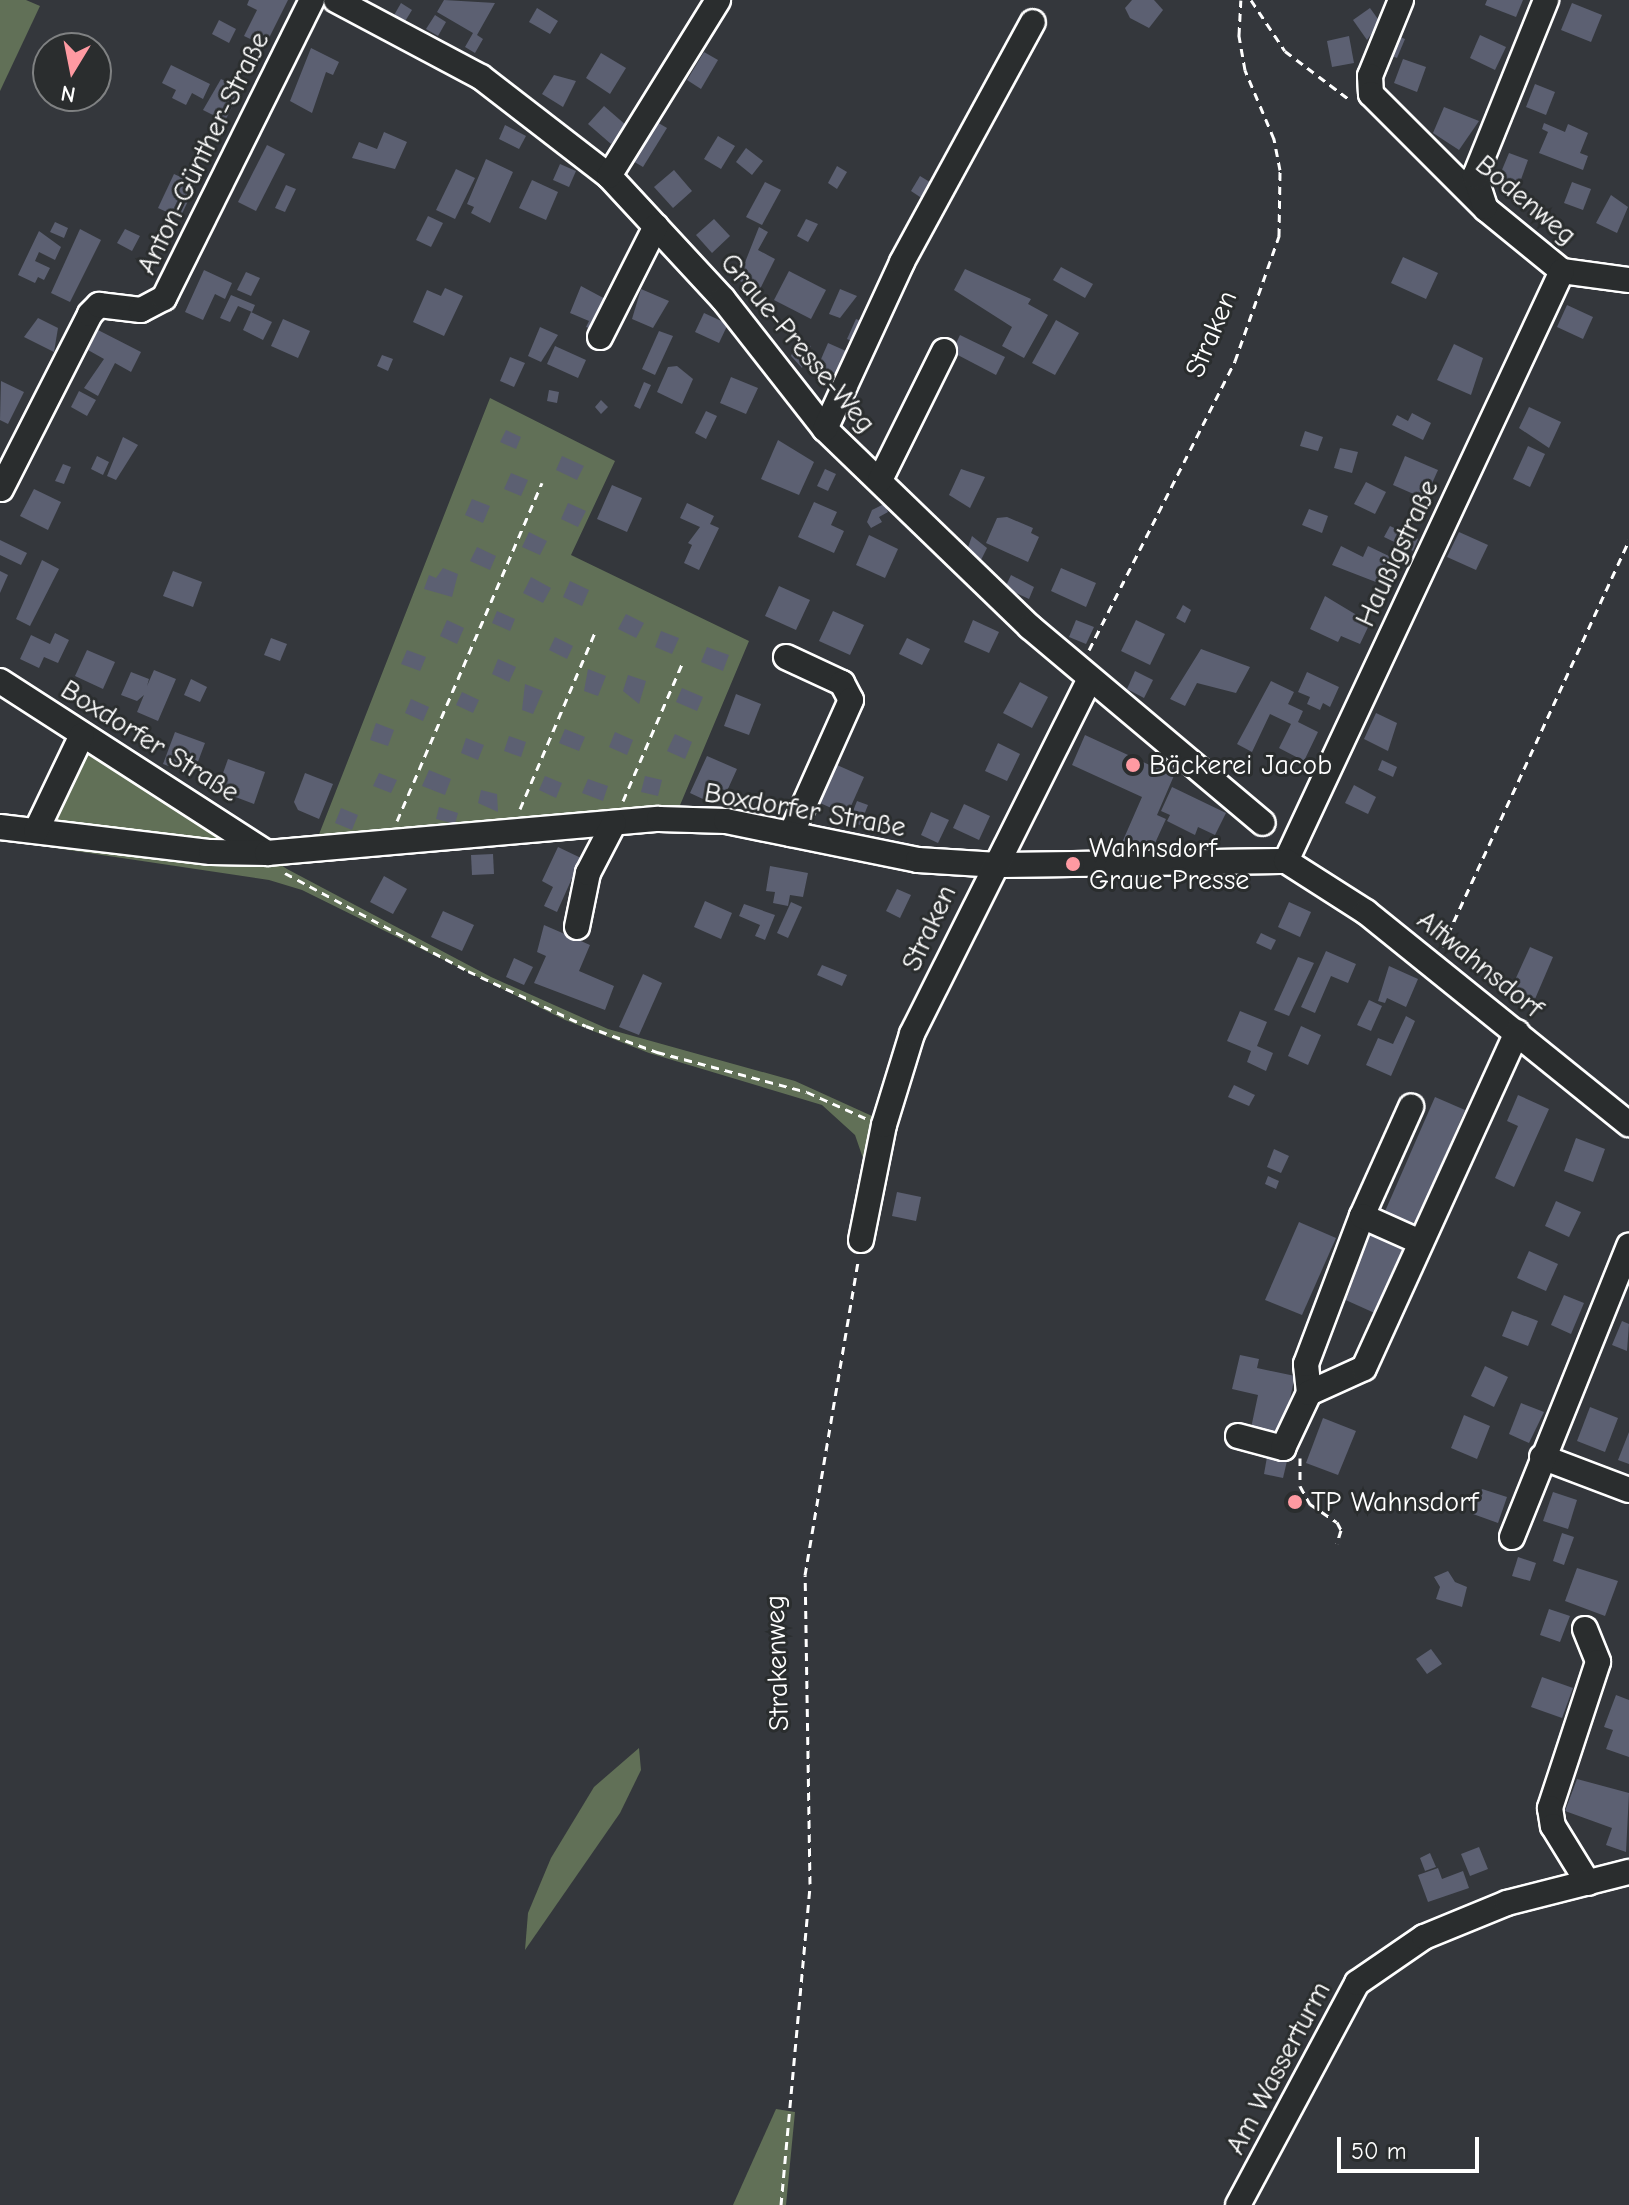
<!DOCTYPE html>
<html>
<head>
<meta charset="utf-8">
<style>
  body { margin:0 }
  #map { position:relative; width:1629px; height:2205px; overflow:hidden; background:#34373c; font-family:"Comic Neue",sans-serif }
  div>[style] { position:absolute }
  .green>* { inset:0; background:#617057 }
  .building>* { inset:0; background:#5c6072 }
  .path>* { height:3px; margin-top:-1.5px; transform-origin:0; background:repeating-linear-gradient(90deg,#fff 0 8px,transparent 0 14px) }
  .roads { filter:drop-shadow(2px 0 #fff) drop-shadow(-2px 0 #fff) drop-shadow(0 2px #fff) drop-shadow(0 -2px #fff) }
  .minor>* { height:24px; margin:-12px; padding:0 12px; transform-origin:12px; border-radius:12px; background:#2a2d2e }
  .dots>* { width:22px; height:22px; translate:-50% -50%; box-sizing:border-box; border:4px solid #2a2d2e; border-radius:50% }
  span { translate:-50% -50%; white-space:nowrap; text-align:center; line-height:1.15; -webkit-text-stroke:6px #2a2d2e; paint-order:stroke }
  .street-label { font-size:28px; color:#fff }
  .poi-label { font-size:28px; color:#fff }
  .left { translate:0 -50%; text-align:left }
  .north { position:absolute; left:32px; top:32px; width:80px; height:80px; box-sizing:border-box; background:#2a2d2e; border:2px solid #7f8182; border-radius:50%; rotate:190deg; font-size:22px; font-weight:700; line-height:32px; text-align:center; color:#fff }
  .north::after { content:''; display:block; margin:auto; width:28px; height:36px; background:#ff9aa2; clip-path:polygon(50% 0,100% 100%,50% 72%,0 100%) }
  .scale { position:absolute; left:1337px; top:2137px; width:142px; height:36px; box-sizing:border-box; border:4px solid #fff; border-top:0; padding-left:10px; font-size:24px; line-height:28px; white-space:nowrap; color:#fff; -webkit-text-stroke:6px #2a2d2e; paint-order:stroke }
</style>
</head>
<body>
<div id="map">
  <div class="green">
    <i style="clip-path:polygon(0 0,26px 0,40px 6px,0 91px)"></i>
    <i style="clip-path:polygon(490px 398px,615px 461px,571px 555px,749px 641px,678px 810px,316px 842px)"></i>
    <i style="clip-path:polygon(90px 739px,287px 869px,491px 977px,608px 1029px,795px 1081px,894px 1126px,877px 1231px,856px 1228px,865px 1164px,855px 1135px,822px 1105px,649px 1053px,565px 1020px,302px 890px,269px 880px,8px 841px,45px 839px)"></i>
    <i style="clip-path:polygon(639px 1748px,641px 1770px,620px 1813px,525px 1950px,528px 1913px,551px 1858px,594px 1787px)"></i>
    <i style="clip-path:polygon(776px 2109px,795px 2112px,786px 2205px,733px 2205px)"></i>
  </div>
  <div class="building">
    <i style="clip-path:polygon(249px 0,288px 0,265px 46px,244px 36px,257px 10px,247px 5px)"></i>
    <i style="clip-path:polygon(444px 0,495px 3px,477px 35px,483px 39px,475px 53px,465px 47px,473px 33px,437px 12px)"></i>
    <i style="clip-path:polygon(1132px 0,1154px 0,1163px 10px,1149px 28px,1130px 18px,1125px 8px)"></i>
    <i style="clip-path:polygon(1487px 0,1523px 0,1516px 17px,1485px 5px)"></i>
    <i style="clip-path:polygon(401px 3px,412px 10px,404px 23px,393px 17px)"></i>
    <i style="clip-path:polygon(1572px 3px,1602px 15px,1591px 42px,1561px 30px)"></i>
    <i style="clip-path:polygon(537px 8px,558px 21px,550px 34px,529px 22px)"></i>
    <i style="clip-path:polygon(1370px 8px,1380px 22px,1367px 40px,1353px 20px)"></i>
    <i style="clip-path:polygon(435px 15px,446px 22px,438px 36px,426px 29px)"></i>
    <i style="clip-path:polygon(219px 20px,236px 29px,229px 43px,212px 34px)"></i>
    <i style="clip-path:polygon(1392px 34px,1405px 39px,1397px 58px,1384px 53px)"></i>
    <i style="clip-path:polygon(1480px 35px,1506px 47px,1495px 70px,1470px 58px)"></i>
    <i style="clip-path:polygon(1349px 36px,1354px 63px,1332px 67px,1327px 41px)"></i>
    <i style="clip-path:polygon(311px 48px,339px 62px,333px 75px,326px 72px,312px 113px,290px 101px)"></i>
    <i style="clip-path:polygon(704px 52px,718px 60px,701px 89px,687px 80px)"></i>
    <i style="clip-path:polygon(601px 53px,626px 68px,610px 94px,586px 78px)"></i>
    <i style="clip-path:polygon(1403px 59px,1426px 67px,1417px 92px,1394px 83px)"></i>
    <i style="clip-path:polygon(171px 65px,210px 84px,203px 99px,192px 93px,186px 105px,172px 98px,176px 90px,162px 83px)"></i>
    <i style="clip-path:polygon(554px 75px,576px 81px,563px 107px,542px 94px)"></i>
    <i style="clip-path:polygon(221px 79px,241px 89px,225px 121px,203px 110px)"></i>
    <i style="clip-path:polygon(1535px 84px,1555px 92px,1546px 115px,1526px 107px)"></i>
    <i style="clip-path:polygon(604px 106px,627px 126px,611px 144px,588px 124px)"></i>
    <i style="clip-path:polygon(1444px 107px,1479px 121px,1459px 150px,1433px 133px)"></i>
    <i style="clip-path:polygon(650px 118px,667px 128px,643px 167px,626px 157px)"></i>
    <i style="clip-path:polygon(1544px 123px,1565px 132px,1568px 124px,1588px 133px,1580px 153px,1588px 156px,1583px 170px,1539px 153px,1548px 132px,1542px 129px)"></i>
    <i style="clip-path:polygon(505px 125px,526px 136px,519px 149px,499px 139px)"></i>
    <i style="clip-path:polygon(384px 132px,407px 142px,395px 169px,352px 158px,359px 142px,377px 149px)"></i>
    <i style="clip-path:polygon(718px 136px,735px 146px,721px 169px,704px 159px)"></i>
    <i style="clip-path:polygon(267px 145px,285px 154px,256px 211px,238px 202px)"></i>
    <i style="clip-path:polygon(746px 148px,763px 161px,752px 175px,736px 162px)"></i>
    <i style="clip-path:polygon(1509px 153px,1528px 160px,1519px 185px,1499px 177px)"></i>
    <i style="clip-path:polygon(486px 159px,513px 172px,490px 223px,471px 213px,474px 207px,467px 204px)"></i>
    <i style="clip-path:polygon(560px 164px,576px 171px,569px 187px,553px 180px)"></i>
    <i style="clip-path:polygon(837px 166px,847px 172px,837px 189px,828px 183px)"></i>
    <i style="clip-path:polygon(456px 169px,475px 178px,455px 219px,436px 210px)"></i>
    <i style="clip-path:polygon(674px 170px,692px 191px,673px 208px,654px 187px)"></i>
    <i style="clip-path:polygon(174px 174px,196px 184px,180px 218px,158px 208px)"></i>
    <i style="clip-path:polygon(920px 176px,933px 184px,923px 199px,911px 191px)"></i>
    <i style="clip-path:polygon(532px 180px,558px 192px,546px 220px,519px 208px)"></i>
    <i style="clip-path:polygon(765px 182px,781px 190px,762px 225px,746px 217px)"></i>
    <i style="clip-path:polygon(1572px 182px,1591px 189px,1583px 210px,1564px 203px)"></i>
    <i style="clip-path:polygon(286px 185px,296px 189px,285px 212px,275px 208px)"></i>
    <i style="clip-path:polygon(1611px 195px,1628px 207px,1617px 233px,1596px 223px)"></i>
    <i style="clip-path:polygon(428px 216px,443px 223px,431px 247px,416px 240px)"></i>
    <i style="clip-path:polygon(714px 219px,730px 236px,712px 253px,696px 235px)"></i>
    <i style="clip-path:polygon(806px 219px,818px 224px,808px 242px,797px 236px)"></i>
    <i style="clip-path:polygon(55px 222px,68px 228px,64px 238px,50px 232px)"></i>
    <i style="clip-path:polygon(759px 227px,768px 232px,758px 250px,775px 259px,759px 291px,738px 280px)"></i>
    <i style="clip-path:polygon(80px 229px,101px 240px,70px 302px,51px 293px)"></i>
    <i style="clip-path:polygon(125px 229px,140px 236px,132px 251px,117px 243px)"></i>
    <i style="clip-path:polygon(39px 231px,61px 247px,55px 260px,39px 252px,35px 261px,50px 268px,44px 280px,38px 277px,35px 283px,18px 275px)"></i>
    <i style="clip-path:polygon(1403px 257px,1438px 273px,1426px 299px,1391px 283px)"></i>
    <i style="clip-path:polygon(1061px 267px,1093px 284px,1085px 298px,1053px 280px)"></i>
    <i style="clip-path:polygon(965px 269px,1031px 299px,1028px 304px,1048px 315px,1024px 358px,1002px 346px,1012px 327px,954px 290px)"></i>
    <i style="clip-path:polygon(204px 270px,232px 283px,225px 299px,215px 294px,203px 320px,185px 312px)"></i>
    <i style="clip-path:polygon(789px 271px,826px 290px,811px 319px,774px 300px)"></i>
    <i style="clip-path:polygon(246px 272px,260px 278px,251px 296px,237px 290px)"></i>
    <i style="clip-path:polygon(581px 286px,609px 301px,597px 331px,586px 327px,589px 321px,570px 313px)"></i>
    <i style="clip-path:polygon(445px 288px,463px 296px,444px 336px,413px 322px,427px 290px,441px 296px)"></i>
    <i style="clip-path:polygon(641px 289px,669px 301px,653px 328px,632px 319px)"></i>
    <i style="clip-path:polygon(840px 289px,857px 296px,840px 318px,829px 314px)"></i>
    <i style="clip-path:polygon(231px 295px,255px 305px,252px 312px,238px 306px,230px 322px,220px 318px)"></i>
    <i style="clip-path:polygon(1567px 305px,1593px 317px,1583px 339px,1557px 327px)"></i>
    <i style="clip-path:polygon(251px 312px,272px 322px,263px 340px,243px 330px)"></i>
    <i style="clip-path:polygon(704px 313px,728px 324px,719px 343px,695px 332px)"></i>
    <i style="clip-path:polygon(38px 318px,58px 328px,54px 352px,24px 337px)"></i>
    <i style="clip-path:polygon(283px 319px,310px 331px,298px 358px,271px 346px)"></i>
    <i style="clip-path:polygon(856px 319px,866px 323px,857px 343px,847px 339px)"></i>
    <i style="clip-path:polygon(1056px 320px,1079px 333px,1055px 375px,1032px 363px)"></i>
    <i style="clip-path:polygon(540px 327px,558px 335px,541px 362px,528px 356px)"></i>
    <i style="clip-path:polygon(98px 330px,141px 352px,131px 372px,115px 363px,98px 396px,84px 388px,104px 359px,88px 350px)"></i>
    <i style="clip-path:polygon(659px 331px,673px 336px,655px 375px,642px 369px)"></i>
    <i style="clip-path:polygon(960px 335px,1005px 357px,996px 375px,952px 352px)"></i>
    <i style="clip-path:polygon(797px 341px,811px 346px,802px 368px,791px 356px)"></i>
    <i style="clip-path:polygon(828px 343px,846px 351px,836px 374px,818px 366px)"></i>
    <i style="clip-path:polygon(1454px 344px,1483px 358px,1471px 395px,1437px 380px)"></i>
    <i style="clip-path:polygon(555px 346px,586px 360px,578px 378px,547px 364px)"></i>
    <i style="clip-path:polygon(382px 355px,393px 359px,388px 371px,377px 366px)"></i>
    <i style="clip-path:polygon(510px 357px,525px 363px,514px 387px,500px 381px)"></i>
    <i style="clip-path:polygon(677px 366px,693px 379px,682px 404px,657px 392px,668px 367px)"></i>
    <i style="clip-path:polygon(731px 377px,758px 388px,746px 414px,720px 403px)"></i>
    <i style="clip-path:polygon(1px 381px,24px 392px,8px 424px,0 420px)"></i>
    <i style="clip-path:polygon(644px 382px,651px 385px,640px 409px,634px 406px)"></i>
    <i style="clip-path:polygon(549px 390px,559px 392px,557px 403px,547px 401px)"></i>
    <i style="clip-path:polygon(79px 391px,96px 400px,87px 416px,71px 407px)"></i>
    <i style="clip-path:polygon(601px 400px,608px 407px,601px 414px,595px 407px)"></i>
    <i style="clip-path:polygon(1529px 407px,1561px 422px,1549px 448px,1519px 428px)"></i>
    <i style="clip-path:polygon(706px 411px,717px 416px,706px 439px,695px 433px)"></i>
    <i style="clip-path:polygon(1412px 413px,1431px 423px,1423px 440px,1392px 425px,1397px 415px,1408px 421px)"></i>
    <i style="clip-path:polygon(506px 430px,521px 437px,516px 449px,500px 442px)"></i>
    <i style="clip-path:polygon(1305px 431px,1323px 437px,1318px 451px,1300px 446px)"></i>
    <i style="clip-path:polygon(123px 437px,138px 445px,116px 480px,107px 476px)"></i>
    <i style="clip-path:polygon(778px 440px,814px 462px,799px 495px,761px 479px)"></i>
    <i style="clip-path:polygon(1528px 446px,1545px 454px,1530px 487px,1513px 479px)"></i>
    <i style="clip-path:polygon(1340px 448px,1358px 452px,1352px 473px,1334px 468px)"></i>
    <i style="clip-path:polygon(97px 456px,109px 462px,103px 475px,91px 469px)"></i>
    <i style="clip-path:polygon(562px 456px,584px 466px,577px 480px,556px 470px)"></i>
    <i style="clip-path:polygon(1405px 456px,1438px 470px,1425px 499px,1393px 485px)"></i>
    <i style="clip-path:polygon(63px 464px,71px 467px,64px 484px,55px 481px)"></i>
    <i style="clip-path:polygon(825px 469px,836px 474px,828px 491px,817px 486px)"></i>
    <i style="clip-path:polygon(961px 469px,985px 477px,970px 508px,949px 495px)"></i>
    <i style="clip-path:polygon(511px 473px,528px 480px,521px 496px,504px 489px)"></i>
    <i style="clip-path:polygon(1366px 482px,1386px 492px,1375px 514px,1354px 504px)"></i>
    <i style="clip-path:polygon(612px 485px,642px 498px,627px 532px,597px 519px)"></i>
    <i style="clip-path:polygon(34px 489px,61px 502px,48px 530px,20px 516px)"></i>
    <i style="clip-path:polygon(472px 499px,490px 506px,483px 523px,465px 515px)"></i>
    <i style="clip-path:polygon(814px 502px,837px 512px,831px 525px,844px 531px,834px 553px,798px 537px)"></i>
    <i style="clip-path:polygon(568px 503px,586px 511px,578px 527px,561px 519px)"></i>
    <i style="clip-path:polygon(687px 503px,714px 516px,710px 524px,719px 528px,699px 570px,684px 563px,692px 545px,688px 543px,700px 527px,680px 518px)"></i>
    <i style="clip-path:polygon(884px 504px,888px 512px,879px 517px,882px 522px,871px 528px,867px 522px,872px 510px)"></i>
    <i style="clip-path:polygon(1309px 509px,1328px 516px,1322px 533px,1302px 525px)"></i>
    <i style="clip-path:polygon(1007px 517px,1033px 528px,1031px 533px,1039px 537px,1028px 562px,986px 543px,997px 518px)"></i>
    <i style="clip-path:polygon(1390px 526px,1418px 539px,1413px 551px,1384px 537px)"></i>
    <i style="clip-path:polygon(529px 532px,547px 541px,540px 555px,522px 547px)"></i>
    <i style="clip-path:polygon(1459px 532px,1488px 545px,1476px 570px,1447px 557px)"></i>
    <i style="clip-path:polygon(869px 535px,898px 549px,885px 578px,856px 565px)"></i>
    <i style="clip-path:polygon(972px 536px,987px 548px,980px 562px,967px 550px)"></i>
    <i style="clip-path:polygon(0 540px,27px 553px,21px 565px,0 555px)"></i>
    <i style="clip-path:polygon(1341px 546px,1363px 557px,1368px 546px,1393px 558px,1381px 584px,1332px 565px)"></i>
    <i style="clip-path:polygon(477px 547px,496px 556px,490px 570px,470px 561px)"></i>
    <i style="clip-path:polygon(42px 560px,59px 569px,30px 626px,16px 619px)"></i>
    <i style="clip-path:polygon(443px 568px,458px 574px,452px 597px,424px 589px,429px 575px,436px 578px)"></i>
    <i style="clip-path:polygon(1061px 568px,1096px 583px,1086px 607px,1051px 591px)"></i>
    <i style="clip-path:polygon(0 571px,8px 575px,0 593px)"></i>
    <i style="clip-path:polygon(173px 571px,202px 582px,193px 607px,163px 596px)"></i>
    <i style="clip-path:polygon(1011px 575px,1034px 587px,1029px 599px,1005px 588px)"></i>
    <i style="clip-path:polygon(531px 577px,551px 588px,543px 603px,523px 593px)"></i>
    <i style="clip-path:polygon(570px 581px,589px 590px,582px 606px,563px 597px)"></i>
    <i style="clip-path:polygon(779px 586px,810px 600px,796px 630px,765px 616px)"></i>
    <i style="clip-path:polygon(1325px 596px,1370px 623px,1360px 644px,1341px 636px,1338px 642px,1310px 629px)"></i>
    <i style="clip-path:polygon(1183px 605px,1191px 610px,1185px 623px,1176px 618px)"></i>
    <i style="clip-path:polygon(497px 611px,515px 619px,510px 631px,492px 623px)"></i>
    <i style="clip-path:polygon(833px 611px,864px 625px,850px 655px,819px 641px)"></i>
    <i style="clip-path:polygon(626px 614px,644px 623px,636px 638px,618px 629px)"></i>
    <i style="clip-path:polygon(447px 620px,464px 628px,457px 644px,440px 636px)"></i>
    <i style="clip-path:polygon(973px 620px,999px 632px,989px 653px,964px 642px)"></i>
    <i style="clip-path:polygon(1076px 620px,1094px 627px,1086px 644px,1069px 637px)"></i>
    <i style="clip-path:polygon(1136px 620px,1165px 634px,1150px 665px,1121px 651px)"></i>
    <i style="clip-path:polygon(661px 631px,679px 638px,672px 654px,655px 647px)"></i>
    <i style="clip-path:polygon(55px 633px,69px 640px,58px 663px,44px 657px,39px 668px,20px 659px,31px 635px,50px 644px)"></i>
    <i style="clip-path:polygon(555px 637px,573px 646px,567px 659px,549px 650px)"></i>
    <i style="clip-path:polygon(271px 638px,287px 644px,280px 661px,264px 655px)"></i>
    <i style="clip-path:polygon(907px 638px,930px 649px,922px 665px,899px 654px)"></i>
    <i style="clip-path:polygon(707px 647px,729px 655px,723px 671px,701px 662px)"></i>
    <i style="clip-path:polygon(1201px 649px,1250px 667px,1236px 693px,1197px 683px,1185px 706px,1170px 699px)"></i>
    <i style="clip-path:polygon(87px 650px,115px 662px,103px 689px,75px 676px)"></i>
    <i style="clip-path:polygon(407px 650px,426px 657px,420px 671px,401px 664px)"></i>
    <i style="clip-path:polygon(498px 659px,516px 667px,509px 682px,492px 674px)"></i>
    <i style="clip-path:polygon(588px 669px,606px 676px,598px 696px,584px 691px)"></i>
    <i style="clip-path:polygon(154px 670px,176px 679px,158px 721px,137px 712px,144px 695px,137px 701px,121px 695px,131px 672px,149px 679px,147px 686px)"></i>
    <i style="clip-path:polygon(1135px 671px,1153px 680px,1144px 698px,1127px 689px)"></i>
    <i style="clip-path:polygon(1307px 672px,1339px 687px,1330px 707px,1323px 703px,1320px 710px,1307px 704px,1310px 697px,1298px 692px)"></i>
    <i style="clip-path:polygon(628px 675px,646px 681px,639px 704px,623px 691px)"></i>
    <i style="clip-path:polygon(191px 679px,207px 687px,200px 702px,184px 695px)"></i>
    <i style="clip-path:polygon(1271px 681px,1294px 692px,1288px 704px,1303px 711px,1298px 722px,1318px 732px,1304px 761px,1279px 748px,1291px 724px,1270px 714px,1252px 752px,1237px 744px)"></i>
    <i style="clip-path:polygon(1020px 682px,1048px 697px,1032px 728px,1003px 713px)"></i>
    <i style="clip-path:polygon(525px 684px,543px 691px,533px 714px,522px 710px)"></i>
    <i style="clip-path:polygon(682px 688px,703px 697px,697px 711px,676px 702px)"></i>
    <i style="clip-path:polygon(462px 692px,479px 700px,473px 713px,456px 705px)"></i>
    <i style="clip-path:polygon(736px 694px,761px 704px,749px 735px,724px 726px)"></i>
    <i style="clip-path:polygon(411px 699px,429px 707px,423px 721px,405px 713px)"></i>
    <i style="clip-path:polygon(1376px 713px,1397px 723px,1388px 751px,1364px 739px)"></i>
    <i style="clip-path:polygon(376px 723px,394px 730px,388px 746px,370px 740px)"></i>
    <i style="clip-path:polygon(565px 729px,585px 737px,579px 751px,559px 743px)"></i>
    <i style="clip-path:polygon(175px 732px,205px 743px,193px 775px,163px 764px)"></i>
    <i style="clip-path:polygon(615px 732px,633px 740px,627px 755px,609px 747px)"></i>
    <i style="clip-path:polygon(675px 734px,692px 742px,685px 759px,667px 751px)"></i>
    <i style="clip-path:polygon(1085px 735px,1156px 768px,1163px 754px,1179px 764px,1157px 815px,1166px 819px,1151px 852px,1140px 847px,1135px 853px,1117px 854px,1142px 797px,1072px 765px)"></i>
    <i style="clip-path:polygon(509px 736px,526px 742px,521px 757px,504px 751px)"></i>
    <i style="clip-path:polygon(466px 738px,484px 745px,478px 760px,461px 753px)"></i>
    <i style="clip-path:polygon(998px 743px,1020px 754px,1007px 781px,985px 771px)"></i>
    <i style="clip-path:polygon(707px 756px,737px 769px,727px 791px,711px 785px,705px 800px,690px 793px)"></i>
    <i style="clip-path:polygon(228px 759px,265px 772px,254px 804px,217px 790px)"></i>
    <i style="clip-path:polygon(1382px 760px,1397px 767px,1393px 777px,1378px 770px)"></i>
    <i style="clip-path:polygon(837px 765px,864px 777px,847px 815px,820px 803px)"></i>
    <i style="clip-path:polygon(429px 770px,451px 779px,445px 795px,422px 786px)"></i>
    <i style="clip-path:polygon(305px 773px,333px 784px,319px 819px,298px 810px,294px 802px)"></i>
    <i style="clip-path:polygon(379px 773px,397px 780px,391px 793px,373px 786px)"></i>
    <i style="clip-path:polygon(545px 776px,562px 783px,556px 798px,539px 790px)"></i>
    <i style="clip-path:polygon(645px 776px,662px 780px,658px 796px,641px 792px)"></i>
    <i style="clip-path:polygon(588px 779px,608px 786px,603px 801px,582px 793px)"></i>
    <i style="clip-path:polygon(1354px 785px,1376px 797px,1368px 814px,1345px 803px)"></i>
    <i style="clip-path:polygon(1172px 787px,1226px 813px,1215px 835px,1198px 827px,1195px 835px,1167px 821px,1170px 815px,1161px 811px)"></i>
    <i style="clip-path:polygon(481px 790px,497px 794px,498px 812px,478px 803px)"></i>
    <i style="clip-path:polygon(857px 801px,868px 805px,860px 825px,849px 821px)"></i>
    <i style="clip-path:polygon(964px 804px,990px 816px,979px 840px,953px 828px)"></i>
    <i style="clip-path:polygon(439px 807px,458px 813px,455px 824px,436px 819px)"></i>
    <i style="clip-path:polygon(341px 808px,358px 815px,352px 830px,335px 823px)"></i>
    <i style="clip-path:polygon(931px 812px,949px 820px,938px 843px,921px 835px)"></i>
    <i style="clip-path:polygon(558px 847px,581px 858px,557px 912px,544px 906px,553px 887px,542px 881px)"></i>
    <i style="clip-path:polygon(493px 854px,494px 874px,472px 875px,471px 855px)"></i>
    <i style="clip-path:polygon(770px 866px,808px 873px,803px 897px,790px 895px,788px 906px,773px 903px,775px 892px,766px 891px)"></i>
    <i style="clip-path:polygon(384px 876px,407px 889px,393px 914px,370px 902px)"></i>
    <i style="clip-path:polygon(897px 889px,911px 895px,900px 918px,886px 911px)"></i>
    <i style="clip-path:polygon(705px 901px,732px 913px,721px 939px,694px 927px)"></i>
    <i style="clip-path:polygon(791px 902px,802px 907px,788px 938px,777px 933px)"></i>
    <i style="clip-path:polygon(1289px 902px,1311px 912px,1300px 937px,1278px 927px)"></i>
    <i style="clip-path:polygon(744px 904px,775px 915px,765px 940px,755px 936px,760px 925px,739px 916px)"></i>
    <i style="clip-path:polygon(443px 911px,474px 925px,462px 951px,431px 937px)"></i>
    <i style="clip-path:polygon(544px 925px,590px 945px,579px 971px,614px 986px,605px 1010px,534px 983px,546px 956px,537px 952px)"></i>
    <i style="clip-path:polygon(1261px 933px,1276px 940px,1271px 950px,1256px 943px)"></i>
    <i style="clip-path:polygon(1530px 947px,1553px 957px,1535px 999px,1511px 989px)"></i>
    <i style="clip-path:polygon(1326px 951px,1356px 964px,1348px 983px,1331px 976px,1315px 1013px,1301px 1007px)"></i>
    <i style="clip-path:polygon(1298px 957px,1314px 963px,1289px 1016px,1274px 1010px)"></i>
    <i style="clip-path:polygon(514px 958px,533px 967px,524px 985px,506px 977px)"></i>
    <i style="clip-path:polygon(822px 965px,847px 975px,842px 986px,817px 975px)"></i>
    <i style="clip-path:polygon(1389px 966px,1418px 979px,1406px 1007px,1387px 998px,1385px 1003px,1378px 1001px)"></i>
    <i style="clip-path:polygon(643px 974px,662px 983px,639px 1035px,619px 1027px)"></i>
    <i style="clip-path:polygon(1369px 1000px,1382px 1006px,1371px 1031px,1357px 1025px)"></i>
    <i style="clip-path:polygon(1240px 1011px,1267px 1022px,1257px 1046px,1273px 1053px,1266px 1071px,1247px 1062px,1251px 1051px,1227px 1041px)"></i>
    <i style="clip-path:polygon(1406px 1016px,1415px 1021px,1391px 1076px,1366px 1065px,1378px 1038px,1393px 1044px)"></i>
    <i style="clip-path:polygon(1301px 1026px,1321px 1035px,1308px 1065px,1288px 1056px)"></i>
    <i style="clip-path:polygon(1234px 1085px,1255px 1095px,1249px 1106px,1228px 1097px)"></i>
    <i style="clip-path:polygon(1518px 1095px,1549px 1109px,1514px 1187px,1495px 1178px,1518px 1126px,1507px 1121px)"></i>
    <i style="clip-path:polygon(1435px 1097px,1465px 1110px,1413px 1229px,1383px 1216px)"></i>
    <i style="clip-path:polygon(1576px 1138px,1605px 1149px,1593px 1182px,1564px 1171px)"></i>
    <i style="clip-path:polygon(1274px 1149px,1289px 1156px,1281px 1173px,1267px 1167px)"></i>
    <i style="clip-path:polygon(1268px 1176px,1279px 1181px,1276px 1189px,1265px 1184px)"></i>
    <i style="clip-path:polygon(897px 1192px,921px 1197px,916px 1221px,892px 1216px)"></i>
    <i style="clip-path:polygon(1556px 1201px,1581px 1212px,1569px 1237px,1545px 1226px)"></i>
    <i style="clip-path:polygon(1299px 1222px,1336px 1238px,1302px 1315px,1265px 1300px)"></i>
    <i style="clip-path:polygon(1369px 1228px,1409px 1246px,1379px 1315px,1339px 1297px)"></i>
    <i style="clip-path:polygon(1529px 1251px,1558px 1264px,1546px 1291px,1517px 1278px)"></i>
    <i style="clip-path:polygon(1564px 1295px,1584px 1303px,1571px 1334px,1551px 1325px)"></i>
    <i style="clip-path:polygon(1512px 1311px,1538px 1321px,1528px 1346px,1502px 1336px)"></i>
    <i style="clip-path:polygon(1622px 1321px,1629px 1324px,1627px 1351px,1612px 1345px)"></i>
    <i style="clip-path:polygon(1240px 1355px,1259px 1359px,1257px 1368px,1295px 1376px,1282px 1434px,1251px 1428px,1258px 1395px,1232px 1389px)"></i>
    <i style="clip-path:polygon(1485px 1366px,1508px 1377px,1494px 1407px,1471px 1396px)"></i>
    <i style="clip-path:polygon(1521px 1403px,1544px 1412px,1529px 1443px,1509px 1434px)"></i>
    <i style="clip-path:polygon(1590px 1407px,1618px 1418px,1605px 1452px,1577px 1441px)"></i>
    <i style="clip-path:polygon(1464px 1415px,1490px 1426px,1477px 1459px,1451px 1448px)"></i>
    <i style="clip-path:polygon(1323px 1418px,1356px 1431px,1338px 1475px,1306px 1463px)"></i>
    <i style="clip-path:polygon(1629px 1432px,1629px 1464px,1618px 1460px)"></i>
    <i style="clip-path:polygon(1267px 1457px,1287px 1461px,1283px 1478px,1264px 1474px)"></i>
    <i style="clip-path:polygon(1482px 1489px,1507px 1497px,1498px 1523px,1473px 1514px)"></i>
    <i style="clip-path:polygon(1553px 1492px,1577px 1500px,1568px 1529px,1543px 1521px)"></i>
    <i style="clip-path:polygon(1562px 1533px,1574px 1537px,1564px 1565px,1553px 1561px)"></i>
    <i style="clip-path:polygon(1518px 1557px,1536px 1563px,1530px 1581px,1512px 1576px)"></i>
    <i style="clip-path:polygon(1577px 1568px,1618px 1581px,1605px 1616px,1565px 1601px)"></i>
    <i style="clip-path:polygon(1448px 1571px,1455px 1582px,1467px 1587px,1462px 1607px,1436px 1599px,1440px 1587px,1434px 1577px)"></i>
    <i style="clip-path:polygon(1549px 1609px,1570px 1616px,1560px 1642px,1540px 1635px)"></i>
    <i style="clip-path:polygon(1431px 1649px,1442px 1664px,1427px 1674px,1416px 1659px)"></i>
    <i style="clip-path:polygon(1542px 1677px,1573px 1688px,1562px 1718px,1531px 1707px)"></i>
    <i style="clip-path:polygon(1616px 1695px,1629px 1700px,1629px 1757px,1606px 1749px,1613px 1730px,1604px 1727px)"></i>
    <i style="clip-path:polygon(1577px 1779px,1629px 1793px,1626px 1852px,1606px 1845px,1612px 1828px,1565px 1811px)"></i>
    <i style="clip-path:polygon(1479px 1847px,1488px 1869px,1470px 1876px,1461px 1854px)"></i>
    <i style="clip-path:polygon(1430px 1853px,1436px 1867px,1425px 1871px,1420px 1858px)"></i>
    <i style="clip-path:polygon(1438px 1868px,1442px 1879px,1463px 1871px,1469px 1888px,1428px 1902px,1418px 1875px)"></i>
  </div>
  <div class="path">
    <i style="left:1251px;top:0;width:61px;rotate:56.3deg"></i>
    <i style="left:1285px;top:51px;width:81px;rotate:37deg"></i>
    <i style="left:1089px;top:650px;width:324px;rotate:-63.2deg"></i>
    <i style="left:1235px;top:361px;width:133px;rotate:-70.6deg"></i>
    <i style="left:1279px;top:236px;width:66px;rotate:-89.1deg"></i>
    <i style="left:1280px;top:170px;width:32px;rotate:-101deg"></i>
    <i style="left:1274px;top:139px;width:75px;rotate:-112.8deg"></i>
    <i style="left:1245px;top:70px;width:36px;rotate:-100deg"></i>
    <i style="left:1239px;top:35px;width:35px;rotate:-87deg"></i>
    <i style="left:623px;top:801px;width:149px;rotate:-66.7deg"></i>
    <i style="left:520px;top:809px;width:194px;rotate:-67deg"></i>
    <i style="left:397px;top:821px;width:368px;rotate:-66.8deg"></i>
    <i style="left:285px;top:873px;width:208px;rotate:28.2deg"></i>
    <i style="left:468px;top:971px;width:130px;rotate:25deg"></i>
    <i style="left:586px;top:1026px;width:76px;rotate:20.1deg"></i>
    <i style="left:657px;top:1052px;width:155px;rotate:14.9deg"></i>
    <i style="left:807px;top:1092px;width:64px;rotate:24.1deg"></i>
    <i style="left:1442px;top:947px;width:448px;rotate:-65.3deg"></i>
    <i style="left:1300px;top:1458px;width:28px;rotate:90deg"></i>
    <i style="left:1300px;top:1486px;width:21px;rotate:61deg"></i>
    <i style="left:1310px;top:1504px;width:32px;rotate:34deg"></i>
    <i style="left:1337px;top:1522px;width:9px;rotate:63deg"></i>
    <i style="left:1341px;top:1530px;width:14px;rotate:107deg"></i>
    <i style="left:781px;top:2205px;width:322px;rotate:-84.8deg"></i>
    <i style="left:810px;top:1884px;width:309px;rotate:-90.9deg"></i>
    <i style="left:805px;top:1575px;width:319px;rotate:-80.4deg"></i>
  </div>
  <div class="roads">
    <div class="minor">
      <i style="left:336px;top:0;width:164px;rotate:28deg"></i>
      <i style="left:481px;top:77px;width:162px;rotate:37.7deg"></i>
      <i style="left:609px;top:176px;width:168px;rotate:47.2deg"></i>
      <i style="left:723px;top:299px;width:165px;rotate:51.9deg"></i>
      <i style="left:825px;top:429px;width:285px;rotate:44deg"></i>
      <i style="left:1030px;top:627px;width:304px;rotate:40.1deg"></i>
      <i style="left:1401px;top:0;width:82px;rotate:112.2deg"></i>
      <i style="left:1370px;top:76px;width:18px;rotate:87deg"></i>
      <i style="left:1371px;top:94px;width:163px;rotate:45deg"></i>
      <i style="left:1486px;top:209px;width:98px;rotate:39.2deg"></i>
      <i style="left:1562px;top:271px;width:68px;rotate:7.7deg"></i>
      <i style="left:609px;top:176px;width:207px;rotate:-58.2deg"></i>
      <i style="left:1485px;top:207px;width:33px;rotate:-108deg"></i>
      <i style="left:1475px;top:176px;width:190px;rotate:-68deg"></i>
      <i style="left:600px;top:337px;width:124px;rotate:-63.2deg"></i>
      <i style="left:825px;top:429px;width:184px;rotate:-65.2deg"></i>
      <i style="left:902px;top:262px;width:273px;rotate:-61.4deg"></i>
      <i style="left:880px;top:480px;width:144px;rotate:-63.6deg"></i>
      <i style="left:1px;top:489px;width:196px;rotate:-63deg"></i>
      <i style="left:90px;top:314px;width:13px;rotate:-45deg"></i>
      <i style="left:99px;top:305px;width:42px;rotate:6.8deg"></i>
      <i style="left:141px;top:310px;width:26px;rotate:-28deg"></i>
      <i style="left:164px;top:298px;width:333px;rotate:-63.6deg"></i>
      <i style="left:786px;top:657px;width:62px;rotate:24.9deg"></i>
      <i style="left:842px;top:683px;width:19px;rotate:62deg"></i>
      <i style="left:851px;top:700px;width:147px;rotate:114.1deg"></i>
      <i style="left:0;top:681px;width:318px;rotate:32.8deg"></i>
      <i style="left:0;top:827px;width:212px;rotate:6.8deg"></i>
      <i style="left:211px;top:852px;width:56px;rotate:1deg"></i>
      <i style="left:267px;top:853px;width:393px;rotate:-5deg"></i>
      <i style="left:659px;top:819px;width:67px;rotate:1.7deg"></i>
      <i style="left:726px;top:821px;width:196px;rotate:11.5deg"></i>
      <i style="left:918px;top:860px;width:80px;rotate:3.6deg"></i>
      <i style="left:998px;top:865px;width:288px;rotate:-0.8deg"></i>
      <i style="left:36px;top:831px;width:106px;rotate:-64.4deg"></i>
      <i style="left:1286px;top:861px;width:651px;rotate:-64.93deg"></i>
      <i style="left:1286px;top:861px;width:95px;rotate:32.5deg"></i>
      <i style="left:1366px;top:912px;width:338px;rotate:38.9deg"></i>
      <i style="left:577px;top:927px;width:55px;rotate:-78.5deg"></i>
      <i style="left:588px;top:873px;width:56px;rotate:-62.5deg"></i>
      <i style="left:1362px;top:1216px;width:120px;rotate:-65.8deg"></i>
      <i style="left:861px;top:1240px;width:117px;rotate:-78.7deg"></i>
      <i style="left:884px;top:1125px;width:95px;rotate:-72.9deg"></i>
      <i style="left:912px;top:1034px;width:397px;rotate:-63.4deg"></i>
      <i style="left:1309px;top:1393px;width:29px;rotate:-96deg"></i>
      <i style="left:1306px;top:1364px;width:158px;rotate:-69.3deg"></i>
      <i style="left:1362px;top:1216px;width:64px;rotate:24.1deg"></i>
      <i style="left:1238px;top:1436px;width:47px;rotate:14.9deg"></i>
      <i style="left:1283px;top:1448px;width:61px;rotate:-64.7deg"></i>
      <i style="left:1309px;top:1393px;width:60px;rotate:-24.4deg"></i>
      <i style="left:1364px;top:1368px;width:369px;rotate:-65.5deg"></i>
      <i style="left:1542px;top:1457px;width:93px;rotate:20.8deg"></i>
      <i style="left:1512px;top:1537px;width:314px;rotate:-68.1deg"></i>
      <i style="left:1585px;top:1629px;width:35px;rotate:68deg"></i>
      <i style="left:1598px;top:1662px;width:154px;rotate:108.2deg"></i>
      <i style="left:1550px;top:1808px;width:18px;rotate:81deg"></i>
      <i style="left:1553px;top:1826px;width:67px;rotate:58.4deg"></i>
      <i style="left:1238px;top:2205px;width:252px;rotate:-61.8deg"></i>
      <i style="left:1357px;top:1983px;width:81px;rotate:-34.5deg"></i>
      <i style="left:1424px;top:1937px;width:90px;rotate:-22.3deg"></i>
      <i style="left:1507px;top:1903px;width:126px;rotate:-14.3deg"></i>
    </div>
  </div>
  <div class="dots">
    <i style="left:1133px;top:765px;background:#ff9aa2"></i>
    <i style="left:1073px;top:864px;background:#ff9aa2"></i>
    <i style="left:1295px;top:1502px;background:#ff9aa2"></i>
  </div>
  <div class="street-label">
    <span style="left:203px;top:153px;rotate:-64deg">Anton-Günther-Straße</span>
    <span style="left:1526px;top:200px;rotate:40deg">Bodenweg</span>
    <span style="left:1211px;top:334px;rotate:-67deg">Straken</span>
    <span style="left:798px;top:343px;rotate:50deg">Graue-Presse-Weg</span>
    <span style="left:1397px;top:553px;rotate:-65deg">Haußigstraße</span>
    <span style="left:150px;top:741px;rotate:32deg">Boxdorfer Straße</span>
    <span style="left:805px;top:810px;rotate:10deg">Boxdorfer Straße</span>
    <span style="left:929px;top:928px;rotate:-65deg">Straken</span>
    <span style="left:1480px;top:964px;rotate:39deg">Altwahnsdorf</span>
    <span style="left:777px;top:1663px;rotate:-92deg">Strakenweg</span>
    <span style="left:1278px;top:2068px;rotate:-62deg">Am Wasserturm</span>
  </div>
  <div class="poi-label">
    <span class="left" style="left:1149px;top:765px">Bäckerei Jacob</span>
    <span class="left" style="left:1089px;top:864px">Wahnsdorf<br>Graue Presse</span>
    <span class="left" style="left:1311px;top:1502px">TP Wahnsdorf</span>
  </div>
  <div class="north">N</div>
  <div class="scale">50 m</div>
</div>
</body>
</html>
